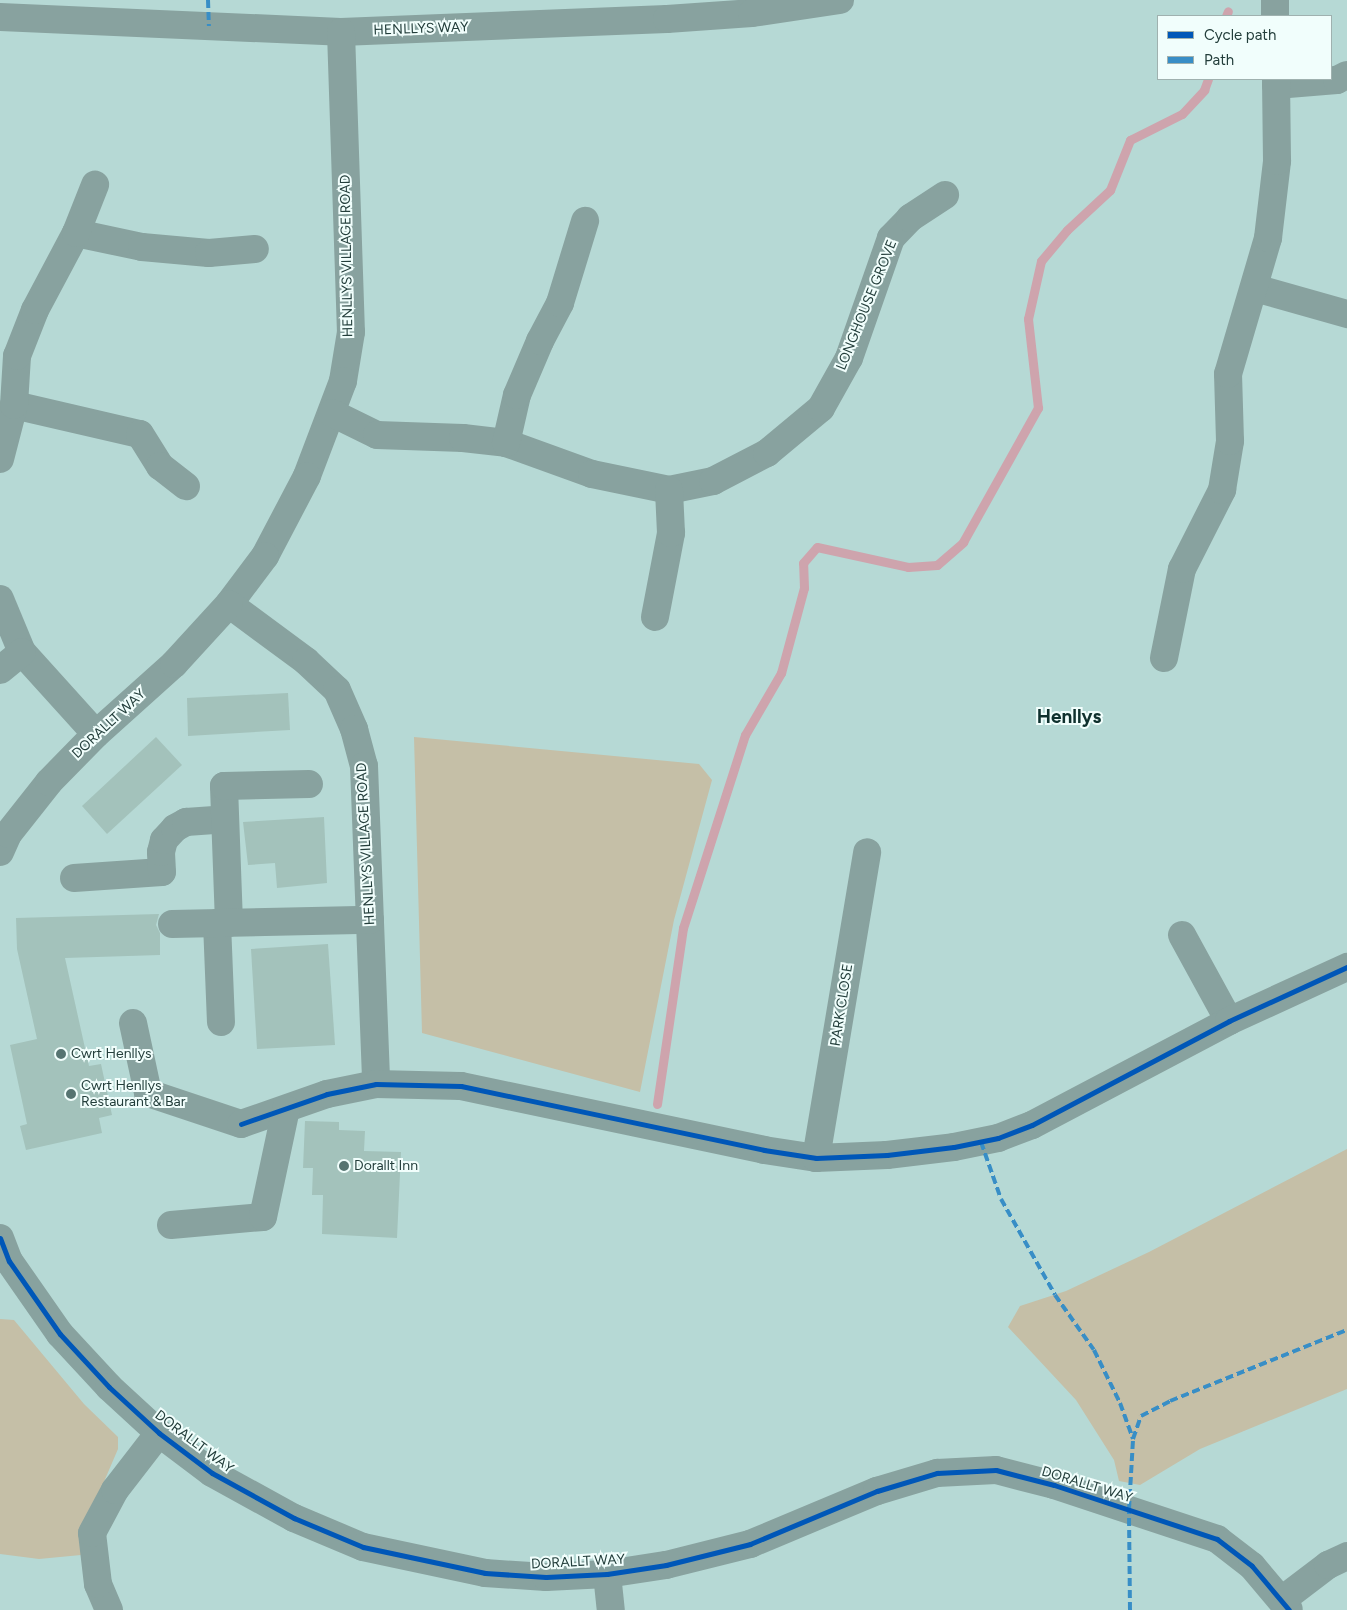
<!DOCTYPE html>
<html>
<head>
<meta charset="utf-8">
<style>
  body { margin:0 }
  #map { position:relative; width:1347px; height:1610px; overflow:hidden; background:#b6d9d5; font-family:Figtree,sans-serif }
  div>[style] { position:absolute }
  .green>* { inset:0; background:#c5bfa7 }
  .stream>* { height:9px; margin:-4.5px; padding:0 4.5px; transform-origin:4.5px; border-radius:4.5px; background:#cea4ad }
  .building>* { inset:0; background:#a3c2bb }
  .minor>* { height:28px; margin:-14px; padding:0 14px; transform-origin:14px; border-radius:14px; background:#88a29f }
  .quiet>* { height:4px; margin-top:-2px; transform-origin:0; background:repeating-linear-gradient(90deg,#388ec6 0 8px,transparent 0 12px) }
  .cycleway>* { height:5px; margin:-2.5px; padding:0 2.5px; transform-origin:2.5px; border-radius:2.5px; background:#0057b8 }
  .dots>* { width:14px; height:14px; translate:-50% -50%; box-sizing:border-box; border:2px solid #f1fefc; border-radius:50% }
  span { translate:-50% -50%; white-space:nowrap; text-align:center; line-height:1.15; -webkit-text-stroke:4px #f1fefc; paint-order:stroke }
  .street-label { font-size:14px; color:#233e3b }
  .poi-label { font-size:14px; color:#233e3b }
  .left { translate:0 -50%; text-align:left }
  .district-label { font-size:19px; color:#0f312e; font-weight:700 }
  .legend { position:absolute; left:1157px; top:15px; width:175px; height:65px; box-sizing:border-box; background:#f1fefc; border:1px solid #9fb1af; margin:0; padding:6px 9px; list-style:none; font-size:15px; color:#233e3b }
  .legend li { display:flex; align-items:center; gap:10px; height:25px }
  .legend b { width:25px; border:1px solid #9fb1af }
</style>
</head>
<body>
<div id="map">
  <div class="green">
    <i style="clip-path:polygon(414px 737px,699px 764px,712px 780px,674px 920px,640px 1092px,422px 1033px)"></i>
    <i style="clip-path:polygon(1347px 1149px,1347px 1389px,1200px 1449px,1140px 1485px,1119px 1481px,1114px 1460px,1076px 1400px,1008px 1327px,1020px 1306px,1066px 1291px,1149px 1252px)"></i>
    <i style="clip-path:polygon(0 1319px,14px 1320px,84px 1404px,118px 1437px,118px 1449px,103px 1484px,81px 1555px,39px 1559px,0 1554px)"></i>
  </div>
  <div class="stream">
    <i style="left:1226px;top:16px;width:5px;rotate:-68deg"></i>
    <i style="left:657px;top:1104px;width:178px;rotate:-81.6deg"></i>
    <i style="left:683px;top:928px;width:203px;rotate:-72.2deg"></i>
    <i style="left:745px;top:735px;width:72px;rotate:-59.9deg"></i>
    <i style="left:781px;top:673px;width:88px;rotate:-74.9deg"></i>
    <i style="left:804px;top:588px;width:25px;rotate:-92deg"></i>
    <i style="left:803px;top:563px;width:21px;rotate:-49deg"></i>
    <i style="left:817px;top:547px;width:93px;rotate:12.4deg"></i>
    <i style="left:908px;top:567px;width:29px;rotate:-4deg"></i>
    <i style="left:937px;top:565px;width:35px;rotate:-41deg"></i>
    <i style="left:963px;top:542px;width:154px;rotate:-60.8deg"></i>
    <i style="left:1038px;top:408px;width:90px;rotate:-96.4deg"></i>
    <i style="left:1028px;top:319px;width:59px;rotate:-77.4deg"></i>
    <i style="left:1041px;top:261px;width:40px;rotate:-50deg"></i>
    <i style="left:1067px;top:230px;width:59px;rotate:-42.9deg"></i>
    <i style="left:1110px;top:190px;width:54px;rotate:-68.2deg"></i>
    <i style="left:1130px;top:140px;width:58px;rotate:-26.6deg"></i>
    <i style="left:1182px;top:114px;width:33px;rotate:-47deg"></i>
    <i style="left:1204px;top:90px;width:12px;rotate:-70deg"></i>
  </div>
  <div class="building">
    <i style="clip-path:polygon(288px 693px,290px 730px,188px 736px,187px 698px)"></i>
    <i style="clip-path:polygon(156px 737px,182px 765px,107px 834px,82px 806px)"></i>
    <i style="clip-path:polygon(324px 817px,327px 883px,277px 888px,275px 863px,248px 865px,243px 822px)"></i>
    <i style="clip-path:polygon(159px 914px,156px 925px,160px 933px,160px 955px,65px 958px,89px 1066px,101px 1064px,112px 1115px,99px 1118px,102px 1133px,26px 1150px,20px 1126px,27px 1124px,10px 1045px,37px 1039px,17px 949px,16px 918px)"></i>
    <i style="clip-path:polygon(328px 944px,335px 1045px,257px 1049px,251px 949px)"></i>
    <i style="clip-path:polygon(305px 1121px,339px 1122px,339px 1130px,365px 1131px,364px 1151px,401px 1152px,397px 1238px,322px 1234px,323px 1195px,312px 1195px,313px 1168px,303px 1168px)"></i>
  </div>
  <div class="minor">
    <i style="left:1275px;top:0;width:16px;rotate:90deg"></i>
    <i style="left:0;top:17px;width:341px;rotate:2.5deg"></i>
    <i style="left:341px;top:32px;width:326px;rotate:-2.3deg"></i>
    <i style="left:667px;top:19px;width:85px;rotate:-4deg"></i>
    <i style="left:752px;top:13px;width:89px;rotate:-8.4deg"></i>
    <i style="left:341px;top:32px;width:300px;rotate:88.1deg"></i>
    <i style="left:351px;top:332px;width:50px;rotate:99.3deg"></i>
    <i style="left:343px;top:381px;width:102px;rotate:110.8deg"></i>
    <i style="left:307px;top:476px;width:90px;rotate:117.7deg"></i>
    <i style="left:265px;top:556px;width:60px;rotate:126.9deg"></i>
    <i style="left:229px;top:604px;width:96px;rotate:36.5deg"></i>
    <i style="left:306px;top:661px;width:42px;rotate:43.1deg"></i>
    <i style="left:337px;top:690px;width:43px;rotate:66.4deg"></i>
    <i style="left:354px;top:729px;width:38px;rotate:75deg"></i>
    <i style="left:364px;top:766px;width:318px;rotate:87.8deg"></i>
    <i style="left:1276px;top:85px;width:61px;rotate:-4.7deg"></i>
    <i style="left:1337px;top:80px;width:11px;rotate:-27deg"></i>
    <i style="left:76px;top:233px;width:67px;rotate:12deg"></i>
    <i style="left:142px;top:247px;width:67px;rotate:5.1deg"></i>
    <i style="left:209px;top:253px;width:46px;rotate:-5deg"></i>
    <i style="left:1255px;top:288px;width:96px;rotate:15.8deg"></i>
    <i style="left:14px;top:405px;width:129px;rotate:13deg"></i>
    <i style="left:140px;top:434px;width:38px;rotate:58deg"></i>
    <i style="left:160px;top:466px;width:33px;rotate:38deg"></i>
    <i style="left:332px;top:413px;width:50px;rotate:26.1deg"></i>
    <i style="left:377px;top:435px;width:86px;rotate:2deg"></i>
    <i style="left:463px;top:438px;width:43px;rotate:6.6deg"></i>
    <i style="left:506px;top:443px;width:91px;rotate:19.8deg"></i>
    <i style="left:592px;top:474px;width:79px;rotate:11.7deg"></i>
    <i style="left:669px;top:490px;width:45px;rotate:-11.6deg"></i>
    <i style="left:713px;top:481px;width:61px;rotate:-27.4deg"></i>
    <i style="left:767px;top:453px;width:70px;rotate:-39.8deg"></i>
    <i style="left:821px;top:408px;width:57px;rotate:-60.8deg"></i>
    <i style="left:849px;top:358px;width:127px;rotate:-70.7deg"></i>
    <i style="left:891px;top:238px;width:28px;rotate:-46deg"></i>
    <i style="left:910px;top:218px;width:42px;rotate:-33.3deg"></i>
    <i style="left:506px;top:443px;width:49px;rotate:-77.1deg"></i>
    <i style="left:517px;top:395px;width:59px;rotate:-66.9deg"></i>
    <i style="left:540px;top:341px;width:43px;rotate:-62.2deg"></i>
    <i style="left:560px;top:303px;width:86px;rotate:-73deg"></i>
    <i style="left:0;top:459px;width:56px;rotate:-75.5deg"></i>
    <i style="left:14px;top:405px;width:49px;rotate:-86.5deg"></i>
    <i style="left:17px;top:356px;width:49px;rotate:-68.6deg"></i>
    <i style="left:35px;top:310px;width:87px;rotate:-62deg"></i>
    <i style="left:76px;top:233px;width:52px;rotate:-68.4deg"></i>
    <i style="left:0;top:599px;width:57px;rotate:67.5deg"></i>
    <i style="left:22px;top:652px;width:110px;rotate:47.9deg"></i>
    <i style="left:655px;top:617px;width:86px;rotate:-79.2deg"></i>
    <i style="left:671px;top:533px;width:43px;rotate:-92.7deg"></i>
    <i style="left:1164px;top:658px;width:91px;rotate:-78.6deg"></i>
    <i style="left:1182px;top:569px;width:89px;rotate:-63.1deg"></i>
    <i style="left:1222px;top:490px;width:50px;rotate:-80.7deg"></i>
    <i style="left:1230px;top:441px;width:67px;rotate:-91.7deg"></i>
    <i style="left:1228px;top:374px;width:142px;rotate:-73.6deg"></i>
    <i style="left:1268px;top:238px;width:78px;rotate:-83.3deg"></i>
    <i style="left:1277px;top:161px;width:82px;rotate:-90.7deg"></i>
    <i style="left:0;top:670px;width:28px;rotate:-39deg"></i>
    <i style="left:0;top:852px;width:20px;rotate:-66deg"></i>
    <i style="left:8px;top:834px;width:66px;rotate:-51.7deg"></i>
    <i style="left:49px;top:782px;width:67px;rotate:-45.6deg"></i>
    <i style="left:96px;top:734px;width:105px;rotate:-41.9deg"></i>
    <i style="left:174px;top:664px;width:81px;rotate:-47.5deg"></i>
    <i style="left:74px;top:878px;width:88px;rotate:-3.9deg"></i>
    <i style="left:162px;top:872px;width:20px;rotate:-93deg"></i>
    <i style="left:161px;top:852px;width:12px;rotate:-76deg"></i>
    <i style="left:164px;top:840px;width:16px;rotate:-47deg"></i>
    <i style="left:175px;top:828px;width:13px;rotate:-29deg"></i>
    <i style="left:186px;top:822px;width:39px;rotate:-4deg"></i>
    <i style="left:217px;top:923px;width:99px;rotate:87.7deg"></i>
    <i style="left:229px;top:923px;width:137px;rotate:-92.1deg"></i>
    <i style="left:224px;top:786px;width:85px;rotate:-1.3deg"></i>
    <i style="left:172px;top:924px;width:198px;rotate:-1.2deg"></i>
    <i style="left:1182px;top:935px;width:98px;rotate:61.3deg"></i>
    <i style="left:133px;top:1023px;width:72px;rotate:77.9deg"></i>
    <i style="left:148px;top:1093px;width:98px;rotate:18.4deg"></i>
    <i style="left:241px;top:1124px;width:91px;rotate:-19.2deg"></i>
    <i style="left:327px;top:1094px;width:50px;rotate:-11.5deg"></i>
    <i style="left:376px;top:1084px;width:85px;rotate:1.3deg"></i>
    <i style="left:461px;top:1086px;width:310px;rotate:11.9deg"></i>
    <i style="left:764px;top:1150px;width:53px;rotate:8.7deg"></i>
    <i style="left:816px;top:1158px;width:71px;rotate:-2.4deg"></i>
    <i style="left:887px;top:1155px;width:67px;rotate:-6.8deg"></i>
    <i style="left:954px;top:1147px;width:45px;rotate:-11.6deg"></i>
    <i style="left:998px;top:1138px;width:36px;rotate:-21deg"></i>
    <i style="left:1032px;top:1125px;width:223px;rotate:-27.8deg"></i>
    <i style="left:1229px;top:1021px;width:130px;rotate:-24.6deg"></i>
    <i style="left:816px;top:1158px;width:310px;rotate:-80.5deg"></i>
    <i style="left:171px;top:1225px;width:92px;rotate:-5deg"></i>
    <i style="left:263px;top:1217px;width:110px;rotate:-78deg"></i>
    <i style="left:0;top:1238px;width:25px;rotate:69deg"></i>
    <i style="left:9px;top:1261px;width:89px;rotate:55.1deg"></i>
    <i style="left:60px;top:1334px;width:72px;rotate:47.2deg"></i>
    <i style="left:109px;top:1387px;width:68px;rotate:42.6deg"></i>
    <i style="left:159px;top:1433px;width:66px;rotate:37deg"></i>
    <i style="left:212px;top:1473px;width:94px;rotate:28.8deg"></i>
    <i style="left:294px;top:1518px;width:75px;rotate:22.8deg"></i>
    <i style="left:363px;top:1547px;width:125px;rotate:12deg"></i>
    <i style="left:485px;top:1573px;width:61px;rotate:3.8deg"></i>
    <i style="left:546px;top:1577px;width:61px;rotate:-2.8deg"></i>
    <i style="left:607px;top:1574px;width:60px;rotate:-8.7deg"></i>
    <i style="left:666px;top:1565px;width:87px;rotate:-14deg"></i>
    <i style="left:750px;top:1544px;width:138px;rotate:-22.7deg"></i>
    <i style="left:877px;top:1491px;width:63px;rotate:-16.7deg"></i>
    <i style="left:937px;top:1473px;width:59px;rotate:-2.9deg"></i>
    <i style="left:996px;top:1470px;width:60px;rotate:14.5deg"></i>
    <i style="left:1054px;top:1485px;width:172px;rotate:18.3deg"></i>
    <i style="left:1217px;top:1539px;width:44px;rotate:37.6deg"></i>
    <i style="left:1252px;top:1566px;width:57px;rotate:49.9deg"></i>
    <i style="left:607px;top:1574px;width:36px;rotate:84deg"></i>
    <i style="left:1282px;top:1600px;width:58px;rotate:-37.3deg"></i>
    <i style="left:1328px;top:1565px;width:21px;rotate:-25deg"></i>
    <i style="left:109px;top:1610px;width:28px;rotate:-113deg"></i>
    <i style="left:98px;top:1584px;width:51px;rotate:-96.7deg"></i>
    <i style="left:92px;top:1533px;width:49px;rotate:-61.9deg"></i>
    <i style="left:115px;top:1490px;width:72px;rotate:-52.3deg"></i>
  </div>
  <div class="quiet">
    <i style="left:208px;top:0;width:26px;rotate:88deg"></i>
    <i style="left:981px;top:1142px;width:60px;rotate:70.7deg"></i>
    <i style="left:1001px;top:1199px;width:110px;rotate:60.6deg"></i>
    <i style="left:1055px;top:1295px;width:67px;rotate:54.7deg"></i>
    <i style="left:1094px;top:1350px;width:59px;rotate:63.9deg"></i>
    <i style="left:1120px;top:1403px;width:38px;rotate:70deg"></i>
    <i style="left:1130px;top:1610px;width:101px;rotate:-90.6deg"></i>
    <i style="left:1129px;top:1509px;width:70px;rotate:-86.7deg"></i>
    <i style="left:1133px;top:1439px;width:24px;rotate:-71deg"></i>
    <i style="left:1141px;top:1416px;width:33px;rotate:-27deg"></i>
    <i style="left:1170px;top:1401px;width:191px;rotate:-21.9deg"></i>
  </div>
  <div class="cycleway">
    <i style="left:241px;top:1124px;width:91px;rotate:-19.2deg"></i>
    <i style="left:327px;top:1094px;width:50px;rotate:-11.5deg"></i>
    <i style="left:376px;top:1084px;width:85px;rotate:1.3deg"></i>
    <i style="left:461px;top:1086px;width:310px;rotate:11.9deg"></i>
    <i style="left:764px;top:1150px;width:53px;rotate:8.7deg"></i>
    <i style="left:816px;top:1158px;width:71px;rotate:-2.4deg"></i>
    <i style="left:887px;top:1155px;width:67px;rotate:-6.8deg"></i>
    <i style="left:954px;top:1147px;width:45px;rotate:-11.6deg"></i>
    <i style="left:998px;top:1138px;width:36px;rotate:-21deg"></i>
    <i style="left:1032px;top:1125px;width:223px;rotate:-27.8deg"></i>
    <i style="left:1229px;top:1021px;width:130px;rotate:-24.6deg"></i>
    <i style="left:0;top:1238px;width:25px;rotate:69deg"></i>
    <i style="left:9px;top:1261px;width:89px;rotate:55.1deg"></i>
    <i style="left:60px;top:1334px;width:72px;rotate:47.2deg"></i>
    <i style="left:109px;top:1387px;width:68px;rotate:42.6deg"></i>
    <i style="left:159px;top:1433px;width:66px;rotate:37deg"></i>
    <i style="left:212px;top:1473px;width:94px;rotate:28.8deg"></i>
    <i style="left:294px;top:1518px;width:75px;rotate:22.8deg"></i>
    <i style="left:363px;top:1547px;width:125px;rotate:12deg"></i>
    <i style="left:485px;top:1573px;width:61px;rotate:3.8deg"></i>
    <i style="left:546px;top:1577px;width:61px;rotate:-2.8deg"></i>
    <i style="left:607px;top:1574px;width:60px;rotate:-8.7deg"></i>
    <i style="left:666px;top:1565px;width:87px;rotate:-14deg"></i>
    <i style="left:750px;top:1544px;width:138px;rotate:-22.7deg"></i>
    <i style="left:877px;top:1491px;width:63px;rotate:-16.7deg"></i>
    <i style="left:937px;top:1473px;width:59px;rotate:-2.9deg"></i>
    <i style="left:996px;top:1470px;width:60px;rotate:14.5deg"></i>
    <i style="left:1054px;top:1485px;width:172px;rotate:18.3deg"></i>
    <i style="left:1217px;top:1539px;width:44px;rotate:37.6deg"></i>
    <i style="left:1252px;top:1566px;width:57px;rotate:49.9deg"></i>
  </div>
  <div class="dots">
    <i style="left:61px;top:1054px;background:#567471"></i>
    <i style="left:71px;top:1094px;background:#567471"></i>
    <i style="left:344px;top:1166px;background:#567471"></i>
  </div>
  <div class="street-label">
    <span style="left:421px;top:29px;rotate:-2deg">HENLLYS WAY</span>
    <span style="left:347px;top:256px;rotate:-91deg">HENLLYS VILLAGE ROAD</span>
    <span style="left:867px;top:305px;rotate:-68deg">LONGHOUSE GROVE</span>
    <span style="left:109px;top:724px;rotate:-43deg">DORALLT WAY</span>
    <span style="left:366px;top:844px;rotate:-93deg">HENLLYS VILLAGE ROAD</span>
    <span style="left:842px;top:1005px;rotate:-81deg">PARK CLOSE</span>
    <span style="left:194px;top:1442px;rotate:37deg">DORALLT WAY</span>
    <span style="left:1087px;top:1485px;rotate:17deg">DORALLT WAY</span>
    <span style="left:578px;top:1562px;rotate:-3deg">DORALLT WAY</span>
  </div>
  <div class="poi-label">
    <span class="left" style="left:71px;top:1054px">Cwrt Henllys</span>
    <span class="left" style="left:81px;top:1094px">Cwrt Henllys<br>Restaurant &amp; Bar</span>
    <span class="left" style="left:354px;top:1166px">Dorallt Inn</span>
  </div>
  <div class="district-label">
    <span style="left:1069px;top:717px">Henllys</span>
  </div>
  <ul class="legend">
  <li><b style="height:6px;background:#0057b8"></b>Cycle path</li>
  <li><b style="height:6px;background:#388ec6"></b>Path</li>
  </ul>
</div>
</body>
</html>
